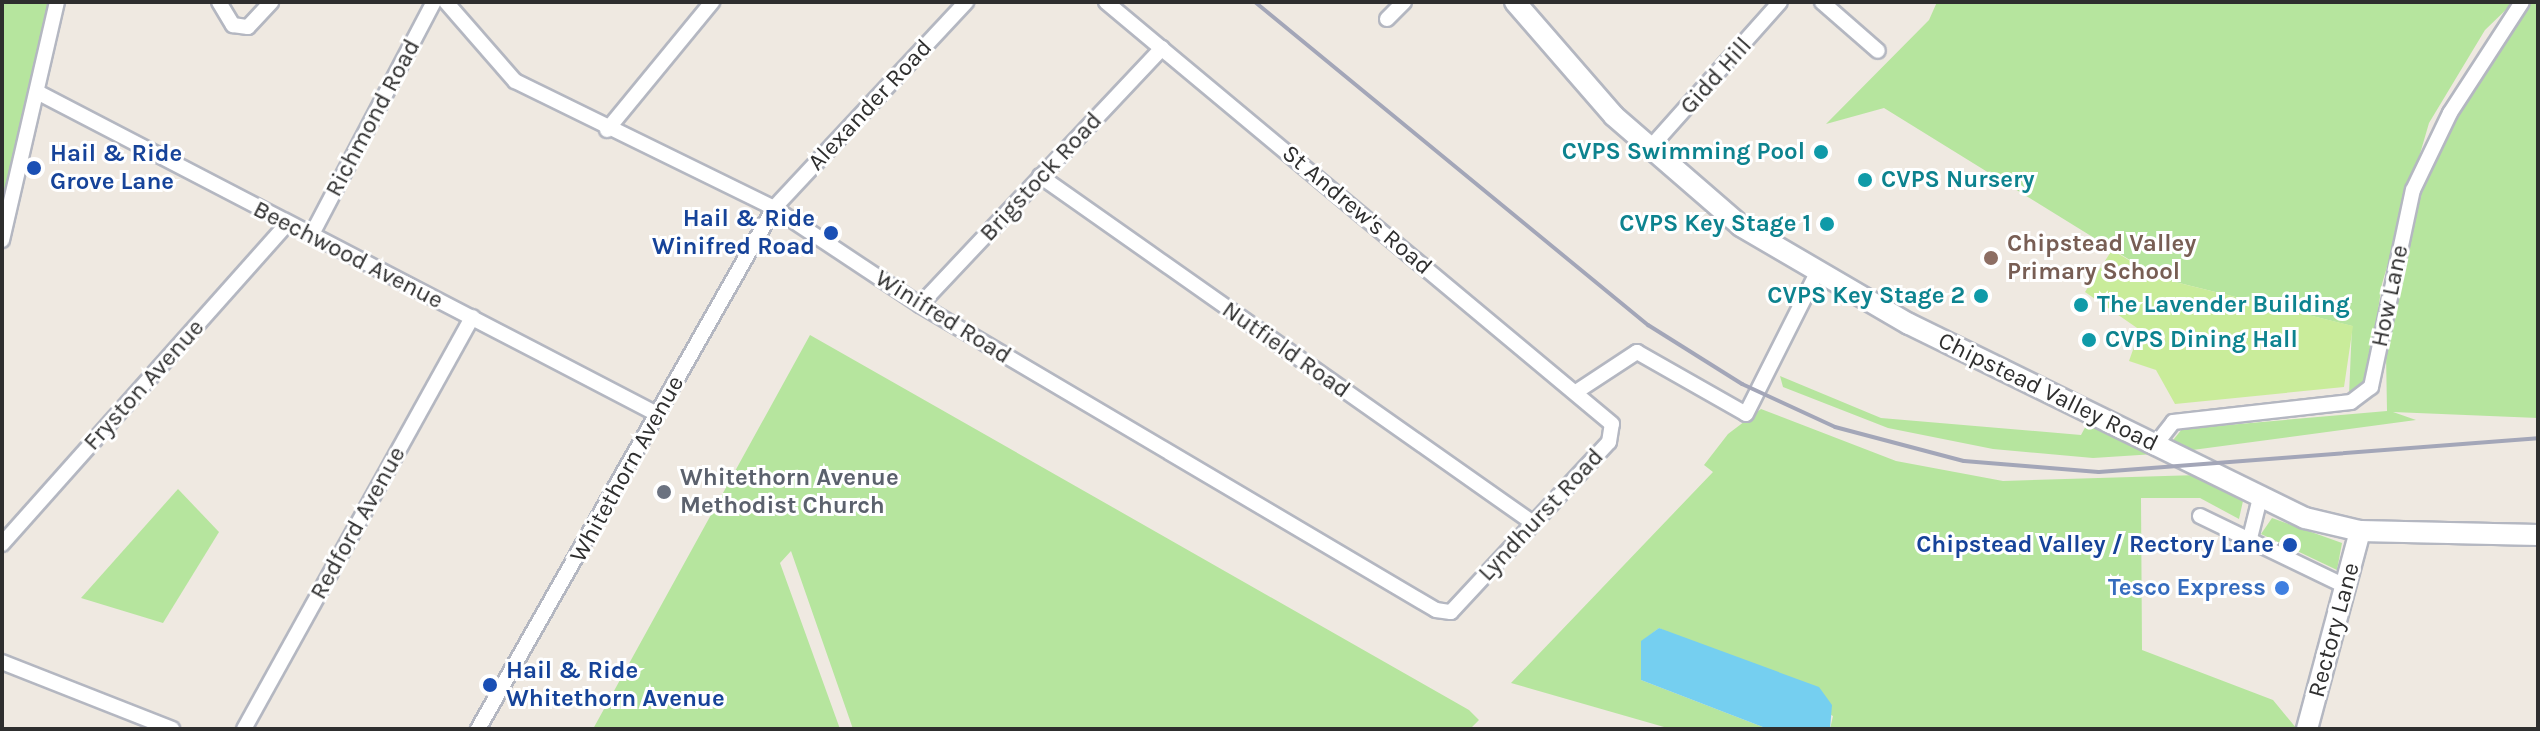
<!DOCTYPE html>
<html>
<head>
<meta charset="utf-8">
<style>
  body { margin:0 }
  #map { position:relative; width:2540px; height:731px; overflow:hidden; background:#efe9e1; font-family:Karla,sans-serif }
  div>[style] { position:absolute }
  .green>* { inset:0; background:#b6e59e }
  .pitch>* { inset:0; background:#c9ec9a }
  .water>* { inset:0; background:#75cff0 }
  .roads { filter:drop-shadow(2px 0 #b4b7c1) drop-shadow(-2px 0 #b4b7c1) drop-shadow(0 2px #b4b7c1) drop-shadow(0 -2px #b4b7c1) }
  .minor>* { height:14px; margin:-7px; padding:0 7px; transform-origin:7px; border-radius:7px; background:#fff }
  .secondary>* { height:20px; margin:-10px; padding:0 10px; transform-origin:10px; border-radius:10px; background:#fff }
  .rail>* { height:4px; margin:-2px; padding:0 2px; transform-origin:2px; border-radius:2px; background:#a3a6b8 }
  .dots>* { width:22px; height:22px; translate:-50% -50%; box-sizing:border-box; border:4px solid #fff; border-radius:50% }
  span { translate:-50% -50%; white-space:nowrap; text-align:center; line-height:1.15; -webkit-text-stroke:6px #fff; paint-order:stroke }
  .street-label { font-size:24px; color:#2e2e2e }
  .culture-label { font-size:24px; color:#0d838f; font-weight:700 }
  .right { translate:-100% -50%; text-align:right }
  .left { translate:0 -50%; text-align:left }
  .transit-label { font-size:24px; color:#164399; font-weight:700 }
  .education-label { font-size:24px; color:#785e54; font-weight:700 }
  .worship-label { font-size:24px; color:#5b616d; font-weight:700 }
  .shop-label { font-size:24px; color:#366cbe; font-weight:700 }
  .frame { position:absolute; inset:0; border:4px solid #2e2e2e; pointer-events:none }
</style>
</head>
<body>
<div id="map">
  <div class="green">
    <i style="clip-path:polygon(2px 2px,51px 2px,2px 214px)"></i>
    <i style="clip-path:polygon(1937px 2px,2514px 2px,2485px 30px,2429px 123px,2382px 284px,2367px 382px,2349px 395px,2352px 326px,2159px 278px,1884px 108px,1826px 124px,1929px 20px)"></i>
    <i style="clip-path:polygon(2522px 2px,2538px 2px,2538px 418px,2393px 412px,2416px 420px,2185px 451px,2170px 444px,2182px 429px,2387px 411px,2386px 353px,2413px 190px)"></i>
    <i style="clip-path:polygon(810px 335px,1469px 710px,1479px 720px,1470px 729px,853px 729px,791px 551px,780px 563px,840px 729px,593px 729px)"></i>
    <i style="clip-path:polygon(1780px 376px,1881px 418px,2081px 435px,2088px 422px,2155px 454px,2093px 458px,1993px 449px,1888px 428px,1783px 387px)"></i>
    <i style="clip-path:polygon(1761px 409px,1896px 461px,2003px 481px,2198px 475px,2243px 501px,2239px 519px,2200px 498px,2141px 498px,2142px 650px,2273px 700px,2297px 729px,1830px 729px,1833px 716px,1659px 628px,1641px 642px,1641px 680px,1768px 729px,1671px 729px,1511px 683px,1713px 472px,1704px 465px,1728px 434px)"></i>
    <i style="clip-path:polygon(178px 489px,219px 532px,163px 623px,81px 598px)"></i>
    <i style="clip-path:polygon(2272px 518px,2342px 543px,2337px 570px,2261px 534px)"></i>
  </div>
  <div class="pitch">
    <i style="clip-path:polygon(2112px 250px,2159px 278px,2353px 326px,2344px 387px,2175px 404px,2156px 370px,2129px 361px,2140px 330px,2085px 292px)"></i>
  </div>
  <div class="water">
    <i style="clip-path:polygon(1659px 628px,1819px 687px,1832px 705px,1830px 729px,1768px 729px,1641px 680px,1641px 641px)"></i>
  </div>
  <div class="roads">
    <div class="minor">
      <i style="left:219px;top:2px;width:27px;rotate:59deg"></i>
      <i style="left:233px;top:25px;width:15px;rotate:8deg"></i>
      <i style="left:248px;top:27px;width:34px;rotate:-47deg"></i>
      <i style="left:446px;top:2px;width:105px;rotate:48.9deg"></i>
      <i style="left:515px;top:81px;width:288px;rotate:26.1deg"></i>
      <i style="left:774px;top:208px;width:175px;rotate:33.6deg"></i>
      <i style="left:920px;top:305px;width:599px;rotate:30.59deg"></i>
      <i style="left:1436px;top:610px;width:15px;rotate:8deg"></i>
      <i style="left:1451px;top:612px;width:232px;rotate:-47.1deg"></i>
      <i style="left:1609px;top:442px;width:18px;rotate:-81deg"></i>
      <i style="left:1612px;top:424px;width:659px;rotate:-140.17deg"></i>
      <i style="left:1822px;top:2px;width:74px;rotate:41.2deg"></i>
      <i style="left:1387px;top:19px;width:24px;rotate:-45deg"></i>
      <i style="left:41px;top:94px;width:694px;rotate:27.45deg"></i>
      <i style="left:607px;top:130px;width:166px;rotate:-50.6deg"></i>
      <i style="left:1650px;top:148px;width:195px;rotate:-48.3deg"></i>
      <i style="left:1040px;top:176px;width:603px;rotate:35.14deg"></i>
      <i style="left:312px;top:234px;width:262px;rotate:-62.3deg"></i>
      <i style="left:2px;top:240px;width:244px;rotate:-77deg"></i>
      <i style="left:920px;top:305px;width:353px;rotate:-46.7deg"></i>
      <i style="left:1576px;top:392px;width:73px;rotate:-33.3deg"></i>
      <i style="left:1637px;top:352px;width:125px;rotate:29.6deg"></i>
      <i style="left:1746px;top:414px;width:158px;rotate:-63.3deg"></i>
      <i style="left:2156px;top:444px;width:28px;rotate:-52deg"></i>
      <i style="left:2173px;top:422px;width:179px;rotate:-6.4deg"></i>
      <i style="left:2351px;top:402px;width:25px;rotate:-37deg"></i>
      <i style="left:2371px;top:387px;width:201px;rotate:-78deg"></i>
      <i style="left:2413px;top:190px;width:85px;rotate:-64.3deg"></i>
      <i style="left:2450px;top:113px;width:132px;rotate:-57deg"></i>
      <i style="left:2200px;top:516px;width:161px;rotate:25.8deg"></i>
      <i style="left:2250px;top:538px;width:41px;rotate:-76deg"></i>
      <i style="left:2px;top:544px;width:427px;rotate:-48.3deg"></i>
      <i style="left:2px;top:662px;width:183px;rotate:21.5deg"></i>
      <i style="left:244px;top:729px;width:471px;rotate:-61deg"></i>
      <i style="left:478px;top:729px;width:599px;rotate:-60.4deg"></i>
      <i style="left:774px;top:208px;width:282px;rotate:-47deg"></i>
    </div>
    <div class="secondary">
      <i style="left:1515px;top:2px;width:151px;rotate:49deg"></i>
      <i style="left:1614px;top:116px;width:168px;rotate:40.9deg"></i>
      <i style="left:1741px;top:226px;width:194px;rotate:30.3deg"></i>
      <i style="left:1909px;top:324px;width:441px;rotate:26.1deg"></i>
      <i style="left:2305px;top:518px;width:57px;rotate:13.3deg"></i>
      <i style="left:2360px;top:531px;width:178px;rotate:1.3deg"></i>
      <i style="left:2307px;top:729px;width:205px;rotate:-75deg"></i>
    </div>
  </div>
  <div class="rail">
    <i style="left:1255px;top:2px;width:509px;rotate:39.42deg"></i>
    <i style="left:1648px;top:325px;width:111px;rotate:32.1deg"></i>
    <i style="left:1742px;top:384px;width:102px;rotate:24.8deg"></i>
    <i style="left:1835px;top:427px;width:133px;rotate:14.8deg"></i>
    <i style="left:1964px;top:461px;width:135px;rotate:4.7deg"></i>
    <i style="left:2099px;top:472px;width:440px;rotate:-4.4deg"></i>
  </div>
  <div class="dots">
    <i style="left:1821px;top:152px;background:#0f9aa8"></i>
    <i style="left:34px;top:168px;background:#1a4fb4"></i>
    <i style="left:1865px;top:180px;background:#0f9aa8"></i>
    <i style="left:1827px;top:224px;background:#0f9aa8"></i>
    <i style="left:831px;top:233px;background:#1a4fb4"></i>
    <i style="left:1991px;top:258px;background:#8d6e63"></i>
    <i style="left:1981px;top:296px;background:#0f9aa8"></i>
    <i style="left:2081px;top:305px;background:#0f9aa8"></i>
    <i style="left:2089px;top:340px;background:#0f9aa8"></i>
    <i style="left:664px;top:492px;background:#6b7280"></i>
    <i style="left:2290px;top:545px;background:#1a4fb4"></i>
    <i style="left:2282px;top:588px;background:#3f7fe0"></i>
    <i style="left:490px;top:685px;background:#1a4fb4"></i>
  </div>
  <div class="street-label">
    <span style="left:1716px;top:76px;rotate:-48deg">Gidd Hill</span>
    <span style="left:870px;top:105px;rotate:-47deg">Alexander Road</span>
    <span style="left:373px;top:118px;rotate:-62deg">Richmond Road</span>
    <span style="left:1041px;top:177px;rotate:-47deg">Brigstock Road</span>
    <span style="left:1357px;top:210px;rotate:40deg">St Andrew's Road</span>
    <span style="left:348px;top:255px;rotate:27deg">Beechwood Avenue</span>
    <span style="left:2390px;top:296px;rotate:-78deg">How Lane</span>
    <span style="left:943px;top:317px;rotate:32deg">Winifred Road</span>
    <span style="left:1286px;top:350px;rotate:35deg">Nutfield Road</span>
    <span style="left:144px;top:385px;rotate:-48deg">Fryston Avenue</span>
    <span style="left:2048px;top:392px;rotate:26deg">Chipstead Valley Road</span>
    <span style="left:627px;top:469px;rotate:-61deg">Whitethorn Avenue</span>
    <span style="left:1541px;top:515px;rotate:-47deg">Lyndhurst Road</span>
    <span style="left:358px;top:523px;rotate:-61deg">Redford Avenue</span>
    <span style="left:2334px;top:630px;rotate:-75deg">Rectory Lane</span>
  </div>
  <div class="culture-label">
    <span class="right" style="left:1805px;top:152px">CVPS Swimming Pool</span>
    <span class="left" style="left:1881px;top:180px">CVPS Nursery</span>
    <span class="right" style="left:1811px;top:224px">CVPS Key Stage 1</span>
    <span class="right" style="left:1965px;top:296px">CVPS Key Stage 2</span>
    <span class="left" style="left:2097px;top:305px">The Lavender Building</span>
    <span class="left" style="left:2105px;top:340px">CVPS Dining Hall</span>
  </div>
  <div class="transit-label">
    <span class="left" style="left:50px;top:168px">Hail &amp; Ride<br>Grove Lane</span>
    <span class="right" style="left:815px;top:233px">Hail &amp; Ride<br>Winifred Road</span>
    <span class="right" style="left:2274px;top:545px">Chipstead Valley / Rectory Lane</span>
    <span class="left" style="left:506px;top:685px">Hail &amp; Ride<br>Whitethorn Avenue</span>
  </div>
  <div class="education-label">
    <span class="left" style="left:2007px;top:258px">Chipstead Valley<br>Primary School</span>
  </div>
  <div class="worship-label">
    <span class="left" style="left:680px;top:492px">Whitethorn Avenue<br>Methodist Church</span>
  </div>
  <div class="shop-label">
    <span class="right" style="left:2266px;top:588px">Tesco Express</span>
  </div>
  <div class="frame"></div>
</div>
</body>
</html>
